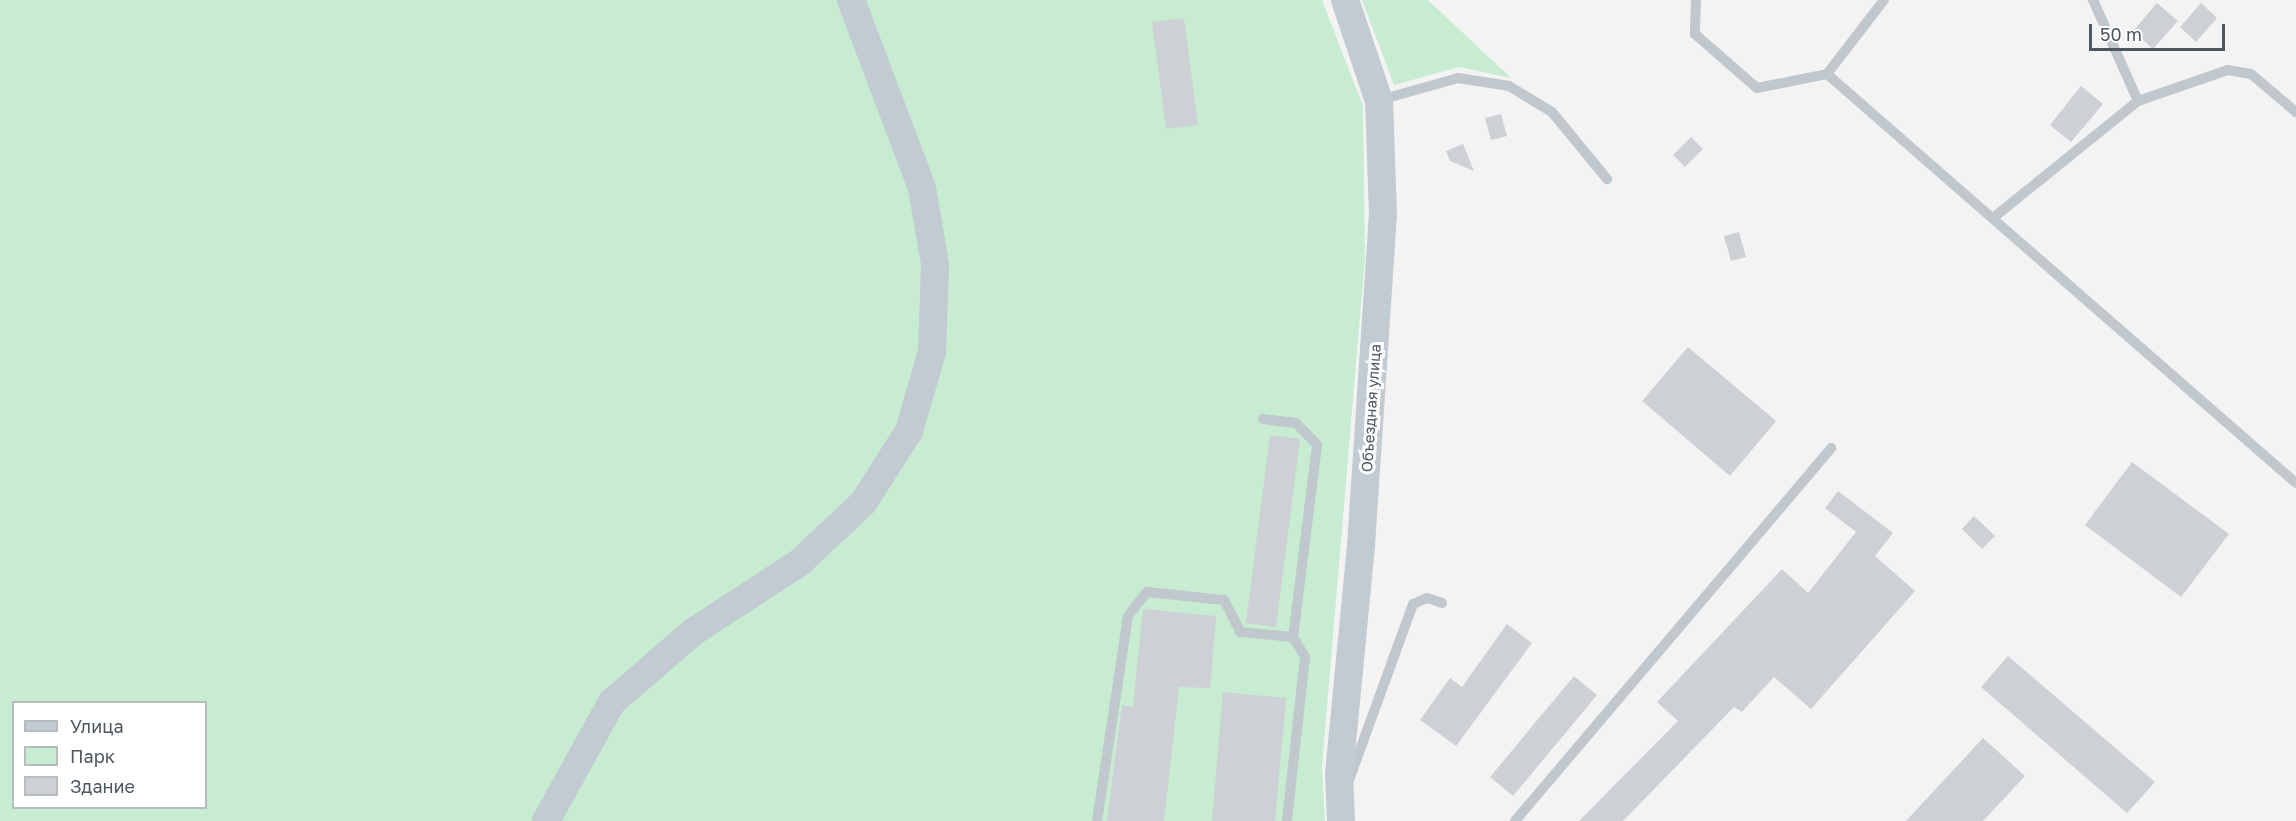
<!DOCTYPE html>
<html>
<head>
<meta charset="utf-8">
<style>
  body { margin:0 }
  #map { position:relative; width:2296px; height:821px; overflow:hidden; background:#f4f3f3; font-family:"Golos Text",sans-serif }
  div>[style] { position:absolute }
  .green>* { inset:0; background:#c7ecd1 }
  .building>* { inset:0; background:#cdd0d4 }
  .lane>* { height:10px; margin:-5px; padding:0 5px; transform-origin:5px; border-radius:5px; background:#c0c8cd }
  .secondary>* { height:28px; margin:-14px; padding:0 14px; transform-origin:14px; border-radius:14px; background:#c1cbd1 }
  span { translate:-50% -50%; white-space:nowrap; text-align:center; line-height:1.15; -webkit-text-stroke:6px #fff; paint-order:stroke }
  .street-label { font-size:15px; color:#4c585e }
  .legend { position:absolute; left:12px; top:701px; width:195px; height:108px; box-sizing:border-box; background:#fff; border:2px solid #b7bcbf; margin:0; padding:8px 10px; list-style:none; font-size:18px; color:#4c585e }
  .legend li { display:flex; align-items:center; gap:12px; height:30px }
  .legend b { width:30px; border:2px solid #b7bcbf }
  .scale { position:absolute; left:2089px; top:24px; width:136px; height:27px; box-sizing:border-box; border:3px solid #4c585e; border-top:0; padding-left:8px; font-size:18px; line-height:21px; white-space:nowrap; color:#4c585e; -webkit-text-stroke:4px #fff; paint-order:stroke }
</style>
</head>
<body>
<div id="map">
  <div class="green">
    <i style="clip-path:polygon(evenodd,0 0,1322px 0,1363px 106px,1365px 257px,1322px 766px,1325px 821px,0 821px,0 0,14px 702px,206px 702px,206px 808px,14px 808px,14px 702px)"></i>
    <i style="clip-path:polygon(1362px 0,1428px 0,1511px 78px,1459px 67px,1394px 85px)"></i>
  </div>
  <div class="building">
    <i style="clip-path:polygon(2157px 3px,2178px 21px,2153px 49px,2133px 31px)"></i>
    <i style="clip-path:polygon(2201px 3px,2217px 18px,2196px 42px,2180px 27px)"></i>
    <i style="clip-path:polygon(1184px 18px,1198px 125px,1166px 129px,1152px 22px)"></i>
    <i style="clip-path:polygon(2081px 86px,2103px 104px,2071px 142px,2050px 125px)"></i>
    <i style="clip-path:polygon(1501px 114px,1507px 136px,1491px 140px,1485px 118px)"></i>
    <i style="clip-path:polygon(1691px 137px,1703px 149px,1685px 167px,1673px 155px)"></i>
    <i style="clip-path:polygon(1463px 144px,1474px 171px,1450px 161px,1446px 151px)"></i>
    <i style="clip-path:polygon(1739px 232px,1746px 257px,1731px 261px,1724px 236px)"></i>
    <i style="clip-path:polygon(1688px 347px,1776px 421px,1730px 476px,1642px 401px)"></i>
    <i style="clip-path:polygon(1270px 435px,1300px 439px,1276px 627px,1246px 623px)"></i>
    <i style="clip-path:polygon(2132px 462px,2229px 534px,2181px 597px,2085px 525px)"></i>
    <i style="clip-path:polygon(1838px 491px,1893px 533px,1875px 556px,1915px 591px,1811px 709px,1774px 677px,1742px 712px,1734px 707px,1623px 821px,1579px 821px,1678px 721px,1657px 702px,1782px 569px,1808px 593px,1856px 532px,1825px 508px)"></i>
    <i style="clip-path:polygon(1974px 516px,1995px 536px,1982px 549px,1962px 529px)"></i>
    <i style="clip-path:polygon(1143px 609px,1216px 616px,1210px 688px,1179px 687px,1164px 821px,1107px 821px,1122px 705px,1133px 707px)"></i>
    <i style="clip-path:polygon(1507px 624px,1532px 643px,1456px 746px,1420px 720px,1450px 678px,1462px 687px)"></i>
    <i style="clip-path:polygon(2008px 656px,2155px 782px,2127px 813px,1981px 687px)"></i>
    <i style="clip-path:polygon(1574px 676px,1597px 695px,1513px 796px,1490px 777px)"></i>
    <i style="clip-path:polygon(1223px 692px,1286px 698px,1275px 821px,1212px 821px)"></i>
    <i style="clip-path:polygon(1983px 738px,2025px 776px,1983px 821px,1906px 821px)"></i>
  </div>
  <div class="lane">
    <i style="left:1696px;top:0;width:34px;rotate:92deg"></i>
    <i style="left:1695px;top:34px;width:82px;rotate:41.1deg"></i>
    <i style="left:1757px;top:88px;width:71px;rotate:-11.3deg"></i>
    <i style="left:1827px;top:74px;width:93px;rotate:-52.4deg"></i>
    <i style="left:1827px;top:74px;width:622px;rotate:41.09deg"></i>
    <i style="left:1380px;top:100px;width:81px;rotate:-15.8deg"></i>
    <i style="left:1458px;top:78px;width:52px;rotate:8.9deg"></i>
    <i style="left:1509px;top:86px;width:50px;rotate:31.2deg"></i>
    <i style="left:1552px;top:112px;width:87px;rotate:50.6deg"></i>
    <i style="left:2138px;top:101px;width:95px;rotate:-19deg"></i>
    <i style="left:2228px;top:70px;width:23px;rotate:10deg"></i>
    <i style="left:2251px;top:74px;width:59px;rotate:40.2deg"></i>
    <i style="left:1993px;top:218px;width:186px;rotate:-38.9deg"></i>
    <i style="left:2138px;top:101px;width:111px;rotate:-114deg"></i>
    <i style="left:1263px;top:419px;width:33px;rotate:7deg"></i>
    <i style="left:1296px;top:423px;width:30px;rotate:46deg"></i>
    <i style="left:1317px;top:445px;width:193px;rotate:97.1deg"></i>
    <i style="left:1349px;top:780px;width:187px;rotate:-70deg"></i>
    <i style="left:1413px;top:604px;width:15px;rotate:-23deg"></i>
    <i style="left:1427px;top:598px;width:16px;rotate:18deg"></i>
    <i style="left:1097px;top:821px;width:207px;rotate:-81.4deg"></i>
    <i style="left:1128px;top:616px;width:31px;rotate:-52deg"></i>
    <i style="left:1147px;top:592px;width:77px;rotate:5.9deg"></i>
    <i style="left:1224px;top:600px;width:36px;rotate:63deg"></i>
    <i style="left:1240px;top:632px;width:53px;rotate:5.4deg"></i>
    <i style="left:1293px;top:637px;width:23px;rotate:59deg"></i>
    <i style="left:1305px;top:657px;width:165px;rotate:96.3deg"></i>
    <i style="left:1515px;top:821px;width:489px;rotate:-49.7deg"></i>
  </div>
  <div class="secondary">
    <i style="left:546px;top:821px;width:136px;rotate:-61deg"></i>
    <i style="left:612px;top:702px;width:107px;rotate:-40.8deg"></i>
    <i style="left:693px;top:632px;width:126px;rotate:-33.1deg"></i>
    <i style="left:799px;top:563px;width:88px;rotate:-43.2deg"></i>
    <i style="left:863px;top:503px;width:85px;rotate:-57.4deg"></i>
    <i style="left:909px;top:431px;width:82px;rotate:-73.8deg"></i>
    <i style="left:932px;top:352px;width:88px;rotate:-88deg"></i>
    <i style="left:935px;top:264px;width:77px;rotate:-99.7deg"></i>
    <i style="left:922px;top:188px;width:201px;rotate:-110.7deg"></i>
    <i style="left:1341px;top:821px;width:47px;rotate:-92.4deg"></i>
    <i style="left:1339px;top:774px;width:230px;rotate:-84.5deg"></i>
    <i style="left:1361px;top:545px;width:331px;rotate:-86.2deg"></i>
    <i style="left:1383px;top:215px;width:114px;rotate:-92deg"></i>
    <i style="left:1379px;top:101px;width:107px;rotate:-108.6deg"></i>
  </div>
  <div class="street-label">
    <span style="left:1371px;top:408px;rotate:-86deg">Объездная улица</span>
  </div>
  <ul class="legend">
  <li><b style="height:8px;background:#c1cbd1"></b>Улица</li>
  <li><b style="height:16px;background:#c7ecd1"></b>Парк</li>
  <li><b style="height:16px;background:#cdd0d4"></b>Здание</li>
  </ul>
  <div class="scale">50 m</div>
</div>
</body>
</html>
